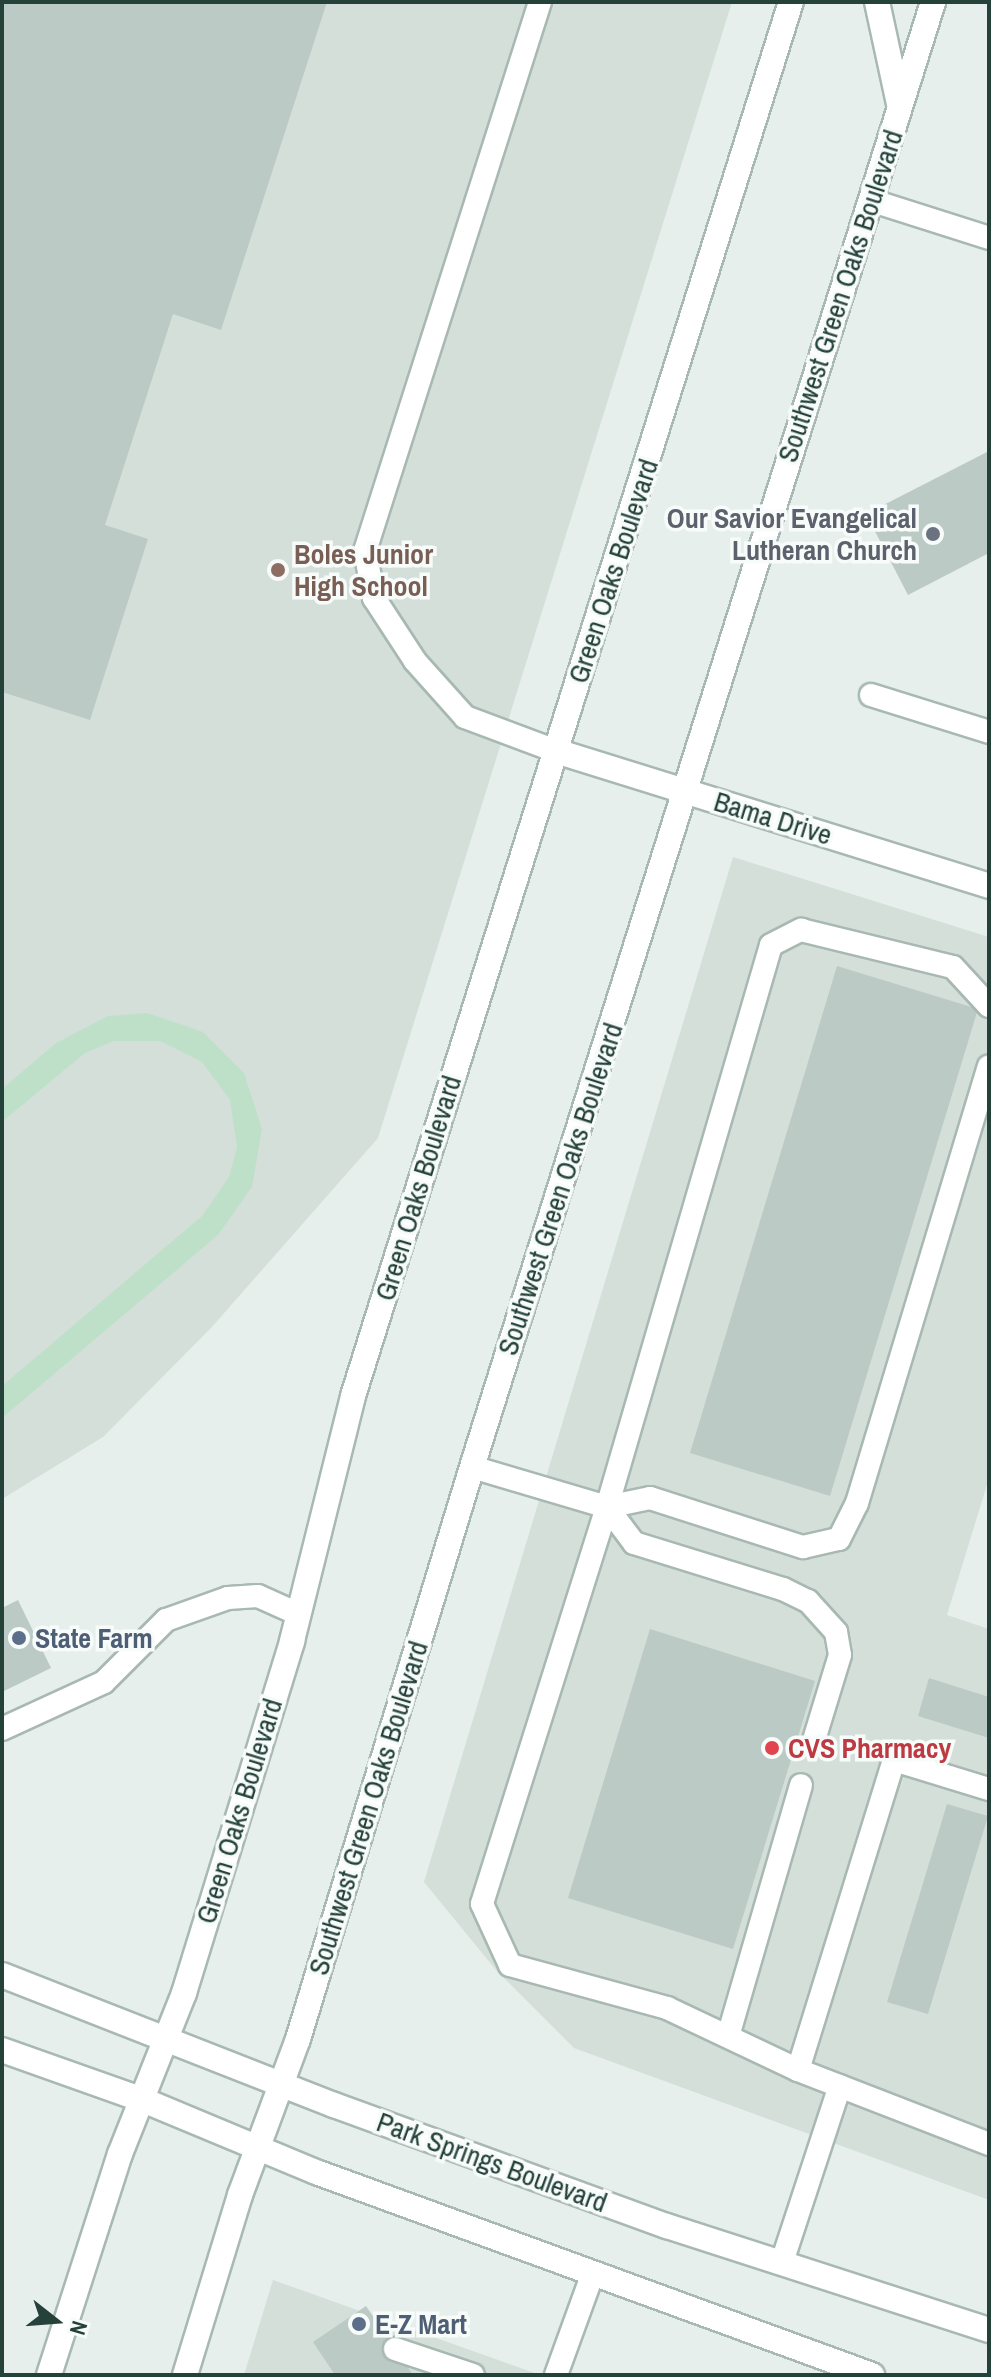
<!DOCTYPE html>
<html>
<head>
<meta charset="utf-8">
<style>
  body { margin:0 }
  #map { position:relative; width:991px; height:2377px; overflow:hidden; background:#e6efeb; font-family:"Archivo Narrow",sans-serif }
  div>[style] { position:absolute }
  .built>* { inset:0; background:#d4dfda }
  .green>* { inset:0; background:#bfe0c8 }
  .building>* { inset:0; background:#bbcac4 }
  .roads { filter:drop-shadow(2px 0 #a8b8b2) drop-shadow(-2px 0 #a8b8b2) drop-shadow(0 2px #a8b8b2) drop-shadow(0 -2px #a8b8b2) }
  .service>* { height:22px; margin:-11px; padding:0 11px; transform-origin:11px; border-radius:11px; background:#fff }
  .minor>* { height:24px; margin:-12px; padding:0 12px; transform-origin:12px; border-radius:12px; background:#fff }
  .secondary>* { height:24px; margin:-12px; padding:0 12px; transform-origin:12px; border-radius:12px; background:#fff }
  .dots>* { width:22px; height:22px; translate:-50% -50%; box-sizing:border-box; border:4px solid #f7fbf9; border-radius:50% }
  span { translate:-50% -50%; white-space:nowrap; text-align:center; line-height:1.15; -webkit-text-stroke:7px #f7fbf9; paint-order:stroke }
  .street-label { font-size:28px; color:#24423a }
  .worship-label { font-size:28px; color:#5b616d; font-weight:700 }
  .right { translate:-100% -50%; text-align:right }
  .education-label { font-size:28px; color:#785e54; font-weight:700 }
  .left { translate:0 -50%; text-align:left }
  .service-label { font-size:28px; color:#4e5e75; font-weight:700 }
  .health-label { font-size:28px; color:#be3a42; font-weight:700 }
  .frame { position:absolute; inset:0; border:4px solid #24423a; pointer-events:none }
  .north { position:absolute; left:16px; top:2281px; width:80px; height:80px; -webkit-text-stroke:6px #f7fbf9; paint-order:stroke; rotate:107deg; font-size:22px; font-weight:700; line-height:32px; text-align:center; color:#24423a }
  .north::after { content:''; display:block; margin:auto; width:28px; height:36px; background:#24423a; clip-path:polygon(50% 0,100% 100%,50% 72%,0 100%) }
</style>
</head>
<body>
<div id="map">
  <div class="built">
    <i style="clip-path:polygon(2px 2px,732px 2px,378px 1138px,211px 1328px,103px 1437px,2px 1499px)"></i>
    <i style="clip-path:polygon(733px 857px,989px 937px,989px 1478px,947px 1615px,989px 1629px,989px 2200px,574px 2048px,496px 1970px,424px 1882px)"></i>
    <i style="clip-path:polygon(273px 2280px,540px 2375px,244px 2375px)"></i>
  </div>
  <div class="green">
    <i style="clip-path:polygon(147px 1013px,203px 1032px,244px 1073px,262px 1129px,252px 1187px,218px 1235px,2px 1418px,2px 1386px,202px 1216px,229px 1177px,237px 1147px,230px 1100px,202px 1062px,160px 1041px,114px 1041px,85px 1053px,2px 1122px,2px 1089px,56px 1043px,108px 1016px)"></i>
  </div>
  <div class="building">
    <i style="clip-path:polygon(2px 2px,327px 2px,221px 330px,173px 314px,105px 525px,148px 539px,90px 720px,2px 692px)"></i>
    <i style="clip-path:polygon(989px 451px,989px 553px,908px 595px,866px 514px)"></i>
    <i style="clip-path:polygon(837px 966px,978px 1009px,830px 1496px,690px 1453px)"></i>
    <i style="clip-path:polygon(18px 1600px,51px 1668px,2px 1692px,2px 1608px)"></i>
    <i style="clip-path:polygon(650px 1629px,815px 1681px,733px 1949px,568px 1898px)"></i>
    <i style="clip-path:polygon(929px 1678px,989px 1697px,989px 1738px,918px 1716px)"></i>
    <i style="clip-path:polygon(947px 1804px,988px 1816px,928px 2014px,887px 2002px)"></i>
    <i style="clip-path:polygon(366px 2306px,413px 2375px,335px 2375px,313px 2342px)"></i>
  </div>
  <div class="roads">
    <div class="service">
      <i style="left:540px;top:2px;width:576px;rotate:107.68deg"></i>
      <i style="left:365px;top:551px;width:48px;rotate:79.2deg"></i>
      <i style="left:374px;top:598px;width:75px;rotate:56.9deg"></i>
      <i style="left:415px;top:661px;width:75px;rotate:48.2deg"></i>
      <i style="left:465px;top:717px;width:97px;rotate:20.5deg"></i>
      <i style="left:870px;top:200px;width:125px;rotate:17.7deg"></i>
      <i style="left:871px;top:695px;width:124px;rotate:17.4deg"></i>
      <i style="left:472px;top:1467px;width:141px;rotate:16.5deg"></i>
      <i style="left:607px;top:1507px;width:416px;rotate:107.5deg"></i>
      <i style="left:482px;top:1904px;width:67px;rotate:65.3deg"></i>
      <i style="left:510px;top:1965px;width:163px;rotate:15.3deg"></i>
      <i style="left:667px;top:2008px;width:145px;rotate:25.3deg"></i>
      <i style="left:798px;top:2070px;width:205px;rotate:21.2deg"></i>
      <i style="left:607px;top:1507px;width:585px;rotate:-73.73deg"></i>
      <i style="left:771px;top:945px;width:34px;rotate:-27deg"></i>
      <i style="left:801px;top:930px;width:156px;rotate:13.7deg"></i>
      <i style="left:953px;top:967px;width:53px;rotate:47.3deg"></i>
      <i style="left:607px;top:1507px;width:44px;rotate:-11.8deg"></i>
      <i style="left:650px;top:1498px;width:161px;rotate:17.8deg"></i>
      <i style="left:803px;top:1547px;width:37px;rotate:-13deg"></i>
      <i style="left:839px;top:1539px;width:40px;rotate:-63.4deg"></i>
      <i style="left:857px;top:1503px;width:456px;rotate:-73.2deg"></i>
      <i style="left:607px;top:1507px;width:45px;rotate:53.1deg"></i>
      <i style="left:634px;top:1543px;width:156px;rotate:17.2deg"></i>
      <i style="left:783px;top:1589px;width:28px;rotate:26deg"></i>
      <i style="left:808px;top:1601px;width:42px;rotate:47.9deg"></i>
      <i style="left:836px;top:1632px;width:23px;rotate:80deg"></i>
      <i style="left:840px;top:1655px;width:89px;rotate:107deg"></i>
      <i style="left:2px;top:1729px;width:112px;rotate:-24.7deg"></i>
      <i style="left:104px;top:1682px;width:88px;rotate:-45deg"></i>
      <i style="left:166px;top:1620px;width:66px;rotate:-19.5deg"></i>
      <i style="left:228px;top:1598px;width:30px;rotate:-4deg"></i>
      <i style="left:258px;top:1596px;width:44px;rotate:24.2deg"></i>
      <i style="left:729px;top:2033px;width:258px;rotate:-73.8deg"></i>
      <i style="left:798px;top:2070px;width:325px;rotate:-72.8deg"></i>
      <i style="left:894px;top:1760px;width:99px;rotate:17deg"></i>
      <i style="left:782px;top:2262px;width:185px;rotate:-71.8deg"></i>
      <i style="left:395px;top:2349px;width:82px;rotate:18.4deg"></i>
      <i style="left:556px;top:2375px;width:109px;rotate:-70.1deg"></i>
    </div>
    <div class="minor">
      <i style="left:556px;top:751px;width:454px;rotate:17.3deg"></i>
    </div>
    <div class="secondary">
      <i style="left:877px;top:2px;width:104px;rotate:77.8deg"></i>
      <i style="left:2px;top:1975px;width:357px;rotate:21.4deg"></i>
      <i style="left:334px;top:2105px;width:354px;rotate:20deg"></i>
      <i style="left:667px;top:2226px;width:338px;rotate:17.9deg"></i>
      <i style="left:2px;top:2050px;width:150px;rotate:19.5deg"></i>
      <i style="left:143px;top:2100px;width:187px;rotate:22.6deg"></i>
      <i style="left:316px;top:2172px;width:592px;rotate:20.06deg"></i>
      <i style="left:49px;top:2375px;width:232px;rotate:-72.2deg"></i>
      <i style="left:120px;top:2154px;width:173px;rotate:-68.3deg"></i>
      <i style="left:184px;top:1993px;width:368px;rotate:-72.9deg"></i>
      <i style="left:292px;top:1641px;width:252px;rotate:-76deg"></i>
      <i style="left:353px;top:1396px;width:1461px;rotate:-72.56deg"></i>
      <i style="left:185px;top:2375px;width:188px;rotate:-73deg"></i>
      <i style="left:240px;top:2195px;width:166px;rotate:-69.6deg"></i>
      <i style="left:298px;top:2039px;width:598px;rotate:-73.08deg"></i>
      <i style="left:472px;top:1467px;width:1536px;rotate:-72.53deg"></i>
    </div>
  </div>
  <div class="dots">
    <i style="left:933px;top:534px;background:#6b7280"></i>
    <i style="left:278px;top:570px;background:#8d6e63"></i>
    <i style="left:19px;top:1638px;background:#5c6f8a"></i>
    <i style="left:772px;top:1748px;background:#e0444e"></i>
    <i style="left:359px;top:2324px;background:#5c6f8a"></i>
  </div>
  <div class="street-label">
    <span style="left:840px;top:296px;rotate:-72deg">Southwest Green Oaks Boulevard</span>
    <span style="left:613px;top:571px;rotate:-72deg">Green Oaks Boulevard</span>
    <span style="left:773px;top:818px;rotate:17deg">Bama Drive</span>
    <span style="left:418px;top:1188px;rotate:-73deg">Green Oaks Boulevard</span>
    <span style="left:560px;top:1189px;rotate:-72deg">Southwest Green Oaks Boulevard</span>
    <span style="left:368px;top:1808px;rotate:-73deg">Southwest Green Oaks Boulevard</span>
    <span style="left:239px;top:1811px;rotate:-73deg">Green Oaks Boulevard</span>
    <span style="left:492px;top:2162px;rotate:20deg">Park Springs Boulevard</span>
  </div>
  <div class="worship-label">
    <span class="right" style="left:917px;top:534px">Our Savior Evangelical<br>Lutheran Church</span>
  </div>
  <div class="education-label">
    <span class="left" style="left:294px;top:570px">Boles Junior<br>High School</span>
  </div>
  <div class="service-label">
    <span class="left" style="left:35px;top:1638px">State Farm</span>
    <span class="left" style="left:375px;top:2324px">E-Z Mart</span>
  </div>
  <div class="health-label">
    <span class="left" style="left:788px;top:1748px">CVS Pharmacy</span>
  </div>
  <div class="frame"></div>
  <div class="north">N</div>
</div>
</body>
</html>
